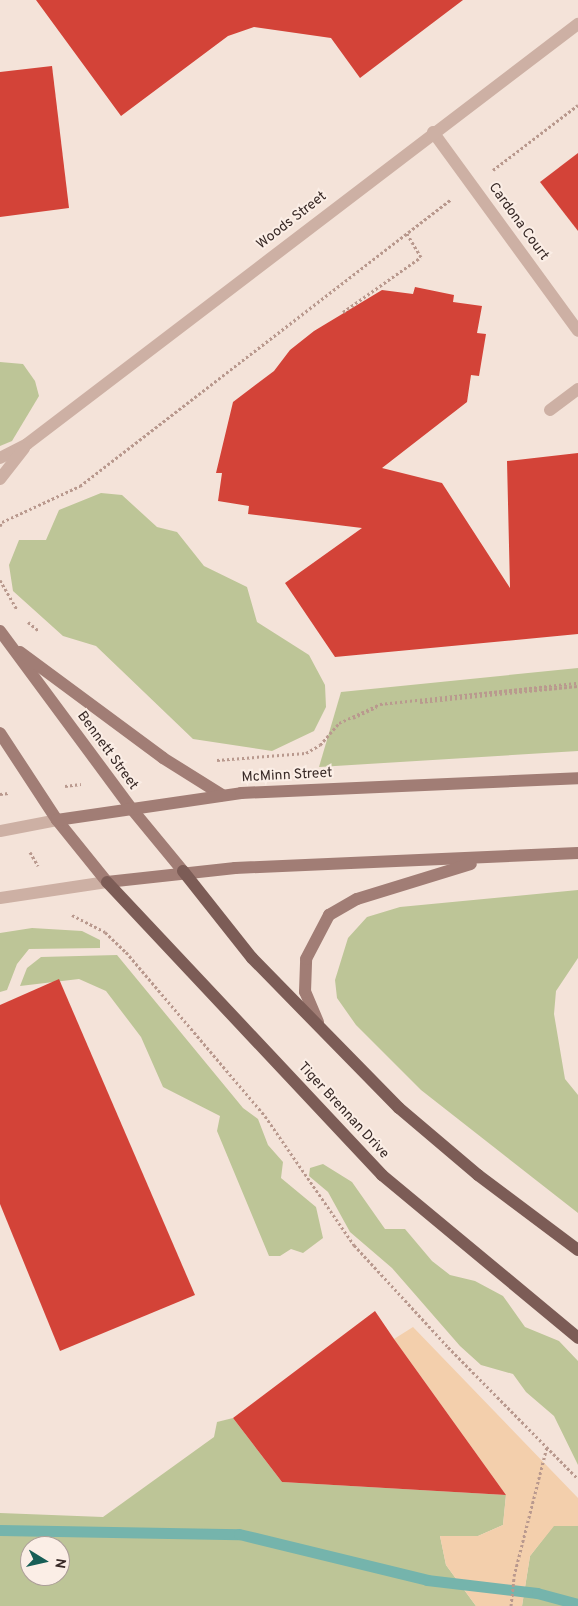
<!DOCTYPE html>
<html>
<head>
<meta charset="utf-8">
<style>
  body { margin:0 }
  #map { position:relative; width:578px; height:1606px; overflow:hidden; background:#f4e3d9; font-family:Overpass,sans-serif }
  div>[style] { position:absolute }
  .green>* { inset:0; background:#bdc597 }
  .sand>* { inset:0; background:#f3cfac }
  .stream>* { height:11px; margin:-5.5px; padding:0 5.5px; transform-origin:5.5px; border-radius:5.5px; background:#75b4ac }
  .building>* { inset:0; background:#d34338 }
  .path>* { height:3px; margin-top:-1.5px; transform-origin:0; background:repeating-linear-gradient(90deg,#b9998e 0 2.5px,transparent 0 5px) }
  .street>* { height:12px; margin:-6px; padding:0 6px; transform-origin:6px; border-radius:6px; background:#cdb0a4 }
  .secondary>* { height:12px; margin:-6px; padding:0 6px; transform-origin:6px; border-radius:6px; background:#a17d75 }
  .primary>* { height:12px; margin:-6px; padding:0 6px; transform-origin:6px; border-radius:6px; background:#7c5c56 }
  span { translate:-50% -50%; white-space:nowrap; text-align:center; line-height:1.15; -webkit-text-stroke:4px #fbeee6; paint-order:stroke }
  .street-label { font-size:14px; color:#382926 }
  .north { position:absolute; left:20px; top:1536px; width:50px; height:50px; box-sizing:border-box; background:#fbeee6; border:1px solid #ad9f99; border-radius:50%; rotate:99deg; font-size:14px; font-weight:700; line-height:20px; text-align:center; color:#382926 }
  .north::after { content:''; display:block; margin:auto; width:18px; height:22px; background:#175e56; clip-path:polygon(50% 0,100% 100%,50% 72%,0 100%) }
</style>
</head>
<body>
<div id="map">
  <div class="green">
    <i style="clip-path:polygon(0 362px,23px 364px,35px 381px,39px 396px,12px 441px,0 446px)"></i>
    <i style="clip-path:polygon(101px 493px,122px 495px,157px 527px,177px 532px,204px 566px,247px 587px,257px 622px,309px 655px,325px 685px,326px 707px,314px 731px,272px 751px,193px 739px,96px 646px,63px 636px,13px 591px,9px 565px,19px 540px,46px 540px,59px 510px)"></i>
    <i style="clip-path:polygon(578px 668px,578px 751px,319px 767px,341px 692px)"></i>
    <i style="clip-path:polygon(578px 890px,578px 958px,556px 991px,554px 1014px,565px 1079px,578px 1095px,578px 1213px,421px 1090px,356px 1025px,337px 998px,335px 980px,348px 938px,367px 917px,400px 907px)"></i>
    <i style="clip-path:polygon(32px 928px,82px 931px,100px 940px,100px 948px,29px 949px,17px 964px,7px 990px,0 992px,0 933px)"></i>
    <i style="clip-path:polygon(117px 955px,243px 1108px,258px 1119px,268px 1145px,283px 1162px,281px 1178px,316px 1207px,323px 1238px,303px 1253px,291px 1249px,280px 1256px,269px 1256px,217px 1131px,220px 1116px,163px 1087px,141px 1037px,106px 991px,79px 979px,20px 986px,27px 968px,41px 957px)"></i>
    <i style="clip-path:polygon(323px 1164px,352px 1182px,385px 1229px,405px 1229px,432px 1261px,450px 1275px,475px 1281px,503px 1296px,525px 1327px,559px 1341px,578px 1361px,578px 1465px,554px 1416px,526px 1392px,513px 1374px,481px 1365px,460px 1346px,392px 1268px,350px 1232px,328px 1192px,309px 1176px,310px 1168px)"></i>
    <i style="clip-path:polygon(evenodd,233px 1418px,282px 1482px,506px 1495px,503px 1525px,478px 1536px,440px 1536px,446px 1565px,476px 1606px,0 1606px,0 1513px,103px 1517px,214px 1437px,217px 1422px,233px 1418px,30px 1546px,60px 1546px,60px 1576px,30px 1576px,30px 1546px)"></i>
    <i style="clip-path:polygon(554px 1525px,578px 1526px,578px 1606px,522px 1606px,530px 1556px)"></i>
  </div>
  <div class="sand">
    <i style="clip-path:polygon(413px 1327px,578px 1498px,578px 1526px,554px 1526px,530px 1556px,522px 1606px,476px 1606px,446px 1565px,440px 1536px,478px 1536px,503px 1525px,506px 1495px,394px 1339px)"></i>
  </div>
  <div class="stream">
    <i style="left:0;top:1530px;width:239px;rotate:1deg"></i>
    <i style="left:239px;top:1534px;width:194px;rotate:13.7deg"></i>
    <i style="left:427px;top:1580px;width:111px;rotate:6.7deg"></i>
    <i style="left:537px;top:1593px;width:42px;rotate:15deg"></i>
  </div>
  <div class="building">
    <i style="clip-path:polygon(36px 0,463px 0,360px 78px,331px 38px,254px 27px,228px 36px,121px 116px)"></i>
    <i style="clip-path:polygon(52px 66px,69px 208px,0 217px,0 72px)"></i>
    <i style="clip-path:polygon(578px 153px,578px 231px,540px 182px)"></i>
    <i style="clip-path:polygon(415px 287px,454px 295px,453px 302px,482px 306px,477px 333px,486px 334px,479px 376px,471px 375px,467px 402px,382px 468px,442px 483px,510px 588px,507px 461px,578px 453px,578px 634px,335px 657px,285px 583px,362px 528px,248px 514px,249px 506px,218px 501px,222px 473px,216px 473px,233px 402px,274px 371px,290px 350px,314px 331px,382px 290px,413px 294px)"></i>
    <i style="clip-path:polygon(59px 979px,195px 1295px,60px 1351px,0 1204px,0 1005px)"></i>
    <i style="clip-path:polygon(375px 1311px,394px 1339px,506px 1495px,282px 1482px,233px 1418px)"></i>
  </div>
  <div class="path">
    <i style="left:493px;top:170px;width:107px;rotate:-37.4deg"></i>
    <i style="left:343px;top:312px;width:95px;rotate:-35.2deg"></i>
    <i style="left:421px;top:257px;width:29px;rotate:-121deg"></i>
    <i style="left:0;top:526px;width:4px;rotate:-63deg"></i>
    <i style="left:2px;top:522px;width:86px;rotate:-24.8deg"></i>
    <i style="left:80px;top:486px;width:469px;rotate:-37.7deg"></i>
    <i style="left:0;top:580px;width:34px;rotate:60deg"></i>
    <i style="left:28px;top:622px;width:14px;rotate:39deg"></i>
    <i style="left:420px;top:702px;width:159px;rotate:-5.8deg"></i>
    <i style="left:353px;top:718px;width:26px;rotate:-25deg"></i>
    <i style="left:217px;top:760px;width:89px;rotate:-4.5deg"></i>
    <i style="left:306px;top:753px;width:16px;rotate:-30deg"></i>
    <i style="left:320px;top:745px;width:29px;rotate:-49deg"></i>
    <i style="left:339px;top:723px;width:45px;rotate:-24.9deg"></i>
    <i style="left:380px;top:704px;width:199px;rotate:-6.1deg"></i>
    <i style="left:65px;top:786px;width:16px;rotate:-7deg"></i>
    <i style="left:0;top:794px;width:9px;rotate:-6deg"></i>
    <i style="left:30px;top:852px;width:16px;rotate:60deg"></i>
    <i style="left:72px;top:915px;width:37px;rotate:27deg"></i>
    <i style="left:105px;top:932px;width:29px;rotate:44deg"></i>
    <i style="left:126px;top:952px;width:215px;rotate:49.7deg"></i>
    <i style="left:265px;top:1116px;width:157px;rotate:55.4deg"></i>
    <i style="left:354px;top:1245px;width:139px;rotate:47.3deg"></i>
    <i style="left:448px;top:1347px;width:185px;rotate:45.4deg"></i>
    <i style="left:511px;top:1606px;width:30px;rotate:-84deg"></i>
    <i style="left:514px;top:1576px;width:133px;rotate:-75.7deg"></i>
  </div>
  <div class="street">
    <i style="left:433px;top:132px;width:246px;rotate:53.9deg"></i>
    <i style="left:550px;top:410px;width:35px;rotate:-37deg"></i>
    <i style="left:0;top:458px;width:30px;rotate:-27deg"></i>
    <i style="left:27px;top:444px;width:693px;rotate:-37.32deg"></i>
    <i style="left:0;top:479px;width:39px;rotate:-52deg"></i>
    <i style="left:0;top:831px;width:58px;rotate:-10.9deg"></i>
    <i style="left:0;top:898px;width:108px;rotate:-8.5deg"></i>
  </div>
  <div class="secondary">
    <i style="left:0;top:631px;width:220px;rotate:53.5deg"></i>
    <i style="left:131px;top:808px;width:82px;rotate:50.5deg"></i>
    <i style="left:20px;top:652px;width:178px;rotate:36.5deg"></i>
    <i style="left:163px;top:758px;width:70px;rotate:32.1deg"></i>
    <i style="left:0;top:733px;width:104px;rotate:56.8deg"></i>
    <i style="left:57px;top:820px;width:80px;rotate:51.1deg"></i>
    <i style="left:107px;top:882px;width:129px;rotate:-6.2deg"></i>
    <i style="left:235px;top:868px;width:343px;rotate:-2.5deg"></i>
    <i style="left:57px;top:820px;width:186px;rotate:-8.3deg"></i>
    <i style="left:241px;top:793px;width:337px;rotate:-2.5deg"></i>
    <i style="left:318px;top:1022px;width:33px;rotate:-113deg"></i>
    <i style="left:305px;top:992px;width:33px;rotate:-88deg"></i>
    <i style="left:306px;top:959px;width:50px;rotate:-62.4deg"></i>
    <i style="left:329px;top:915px;width:32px;rotate:-30deg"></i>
    <i style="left:357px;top:899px;width:119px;rotate:-17.1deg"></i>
  </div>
  <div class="primary">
    <i style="left:183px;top:871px;width:111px;rotate:51.6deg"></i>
    <i style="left:252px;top:958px;width:210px;rotate:45.6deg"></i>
    <i style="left:399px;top:1108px;width:104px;rotate:40.3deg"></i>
    <i style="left:478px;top:1175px;width:125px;rotate:36.9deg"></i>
    <i style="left:107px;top:882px;width:402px;rotate:46.8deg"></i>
    <i style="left:382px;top:1175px;width:255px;rotate:39.7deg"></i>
  </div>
  <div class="street-label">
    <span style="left:292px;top:221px;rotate:-38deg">Woods Street</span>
    <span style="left:518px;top:222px;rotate:54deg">Cardona Court</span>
    <span style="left:107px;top:751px;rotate:54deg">Bennett Street</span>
    <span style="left:287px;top:776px;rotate:-3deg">McMinn Street</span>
    <span style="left:343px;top:1111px;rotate:47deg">Tiger Brennan Drive</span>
  </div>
  <div class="north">N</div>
</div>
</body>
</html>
